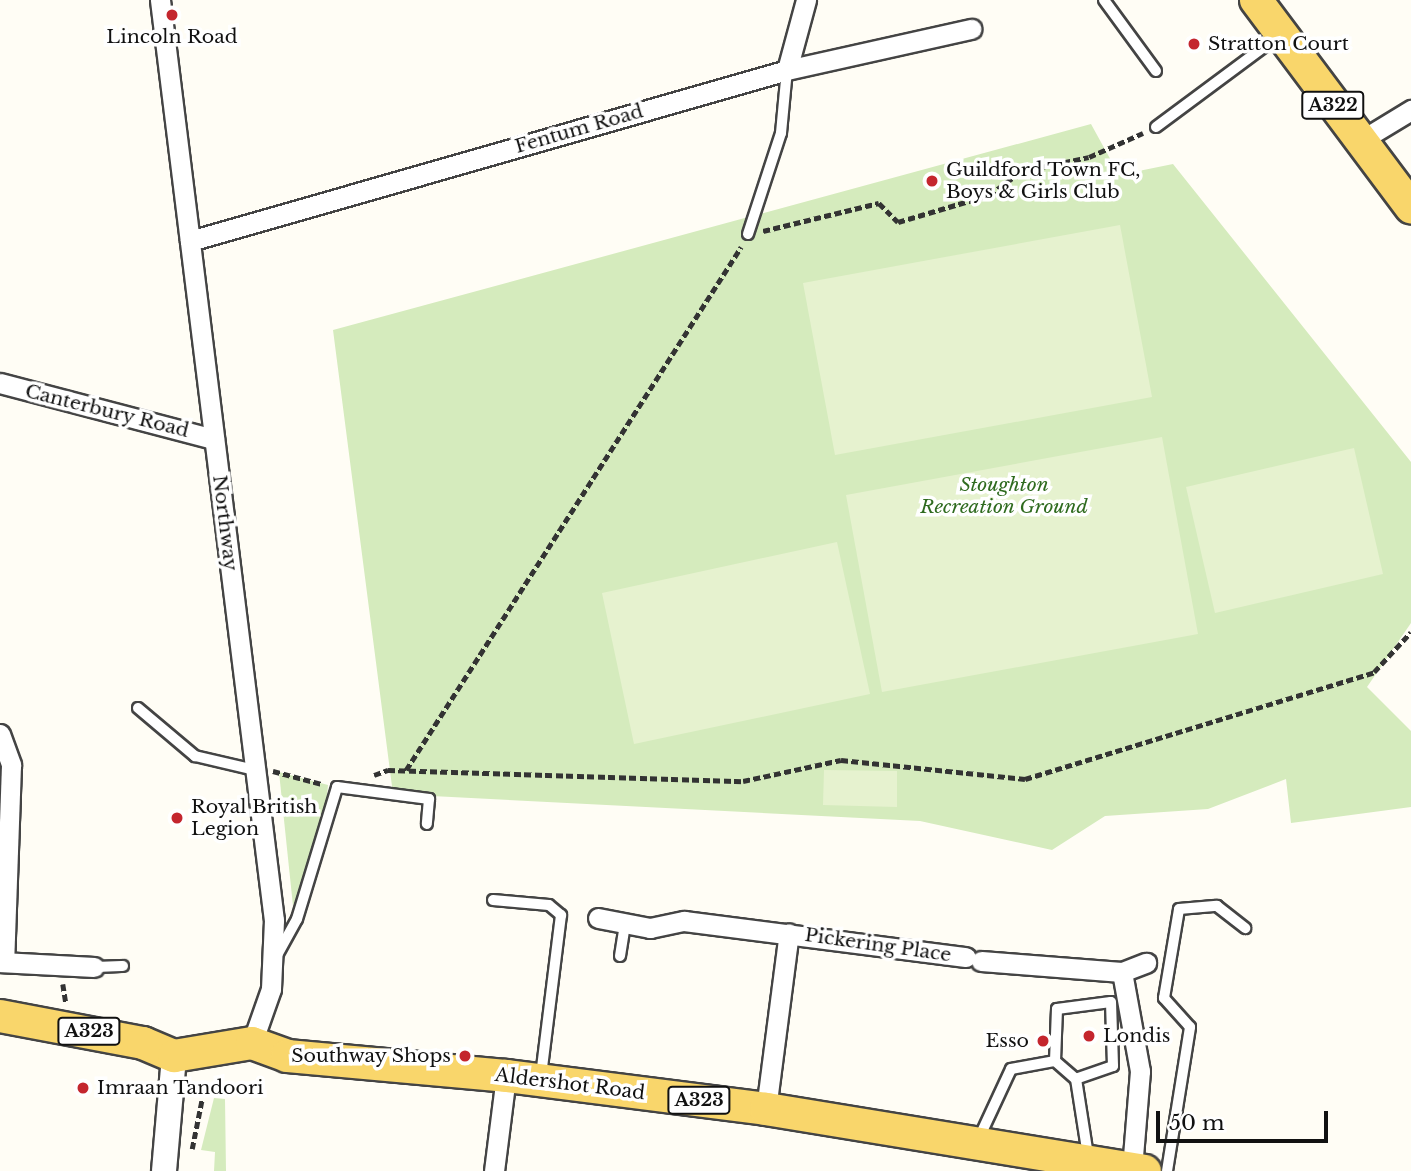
<!DOCTYPE html>
<html>
<head>
<meta charset="utf-8">
<style>
  body { margin:0 }
  #map { position:relative; width:1411px; height:1171px; overflow:hidden; background:#fffdf5; font-family:"Libre Baskerville",serif }
  div>[style] { position:absolute }
  .green>* { inset:0; background:#d5ebbd }
  .pitch>* { inset:0; background:#e6f2cf }
  .path>* { height:4.5px; margin-top:-2.25px; transform-origin:0; background:repeating-linear-gradient(90deg,#333 0 7px,transparent 0 10.5px) }
  .roads { filter:drop-shadow(2px 0 #444) drop-shadow(-2px 0 #444) drop-shadow(0 2px #444) drop-shadow(0 -2px #444) }
  .service>* { height:10px; margin:-5px; padding:0 5px; transform-origin:5px; border-radius:5px; background:#fff }
  .minor>* { height:19px; margin:-9.5px; padding:0 9.5px; transform-origin:9.5px; border-radius:9.5px; background:#fff }
  .tertiary>* { height:24px; margin:-12px; padding:0 12px; transform-origin:12px; border-radius:12px; background:#fff }
  .primary>* { height:32px; margin:-16px; padding:0 16px; transform-origin:16px; border-radius:16px; background:#f9d66b }
  .dots>* { width:19px; height:19px; translate:-50% -50%; box-sizing:border-box; border:4px solid #fff; border-radius:50% }
  span { translate:-50% -50%; white-space:nowrap; text-align:center; line-height:1.15; -webkit-text-stroke:7px #fff; paint-order:stroke }
  .shield-label span { padding:2px 5px; background:#fff; border:2px solid; border-radius:5px; -webkit-text-stroke-width:0 }
  .shield-label { font-size:18px; color:#111; font-weight:700 }
  .poi-label { font-size:19px; color:#111 }
  .left { translate:0 -50%; text-align:left }
  .right { translate:-100% -50%; text-align:right }
  .street-label { font-size:19px; color:#111 }
  .park-label { font-size:19px; color:#2f6b1f; font-style:italic }
  .scale { position:absolute; left:1156px; top:1111px; width:172px; height:32px; box-sizing:border-box; border:4px solid #111; border-top:0; padding-left:9px; font-size:21px; line-height:24px; white-space:nowrap; color:#111; -webkit-text-stroke:5px #fff; paint-order:stroke }
</style>
</head>
<body>
<div id="map">
  <div class="green">
    <i style="clip-path:polygon(1091px 124px,1119px 175px,1173px 164px,1411px 462px,1411px 623px,1367px 687px,1411px 731px,1411px 807px,1291px 823px,1286px 779px,1208px 809px,1105px 816px,1052px 850px,920px 821px,393px 794px,333px 330px)"></i>
    <i style="clip-path:polygon(279px 772px,328px 785px,324px 825px,293px 906px)"></i>
    <i style="clip-path:polygon(214px 1098px,225px 1099px,226px 1171px,214px 1171px,215px 1152px,201px 1150px)"></i>
  </div>
  <div class="pitch">
    <i style="clip-path:polygon(1120px 225px,1152px 397px,835px 455px,803px 283px)"></i>
    <i style="clip-path:polygon(1162px 437px,1198px 634px,882px 692px,846px 495px)"></i>
    <i style="clip-path:polygon(1354px 448px,1383px 574px,1215px 613px,1186px 487px)"></i>
    <i style="clip-path:polygon(837px 542px,870px 694px,634px 744px,602px 593px)"></i>
    <i style="clip-path:polygon(824px 770px,897px 771px,897px 807px,823px 805px)"></i>
  </div>
  <div class="path">
    <i style="left:763px;top:231px;width:119px;rotate:-13.6deg"></i>
    <i style="left:879px;top:203px;width:27px;rotate:45deg"></i>
    <i style="left:898px;top:222px;width:95px;rotate:-16.5deg"></i>
    <i style="left:989px;top:195px;width:41px;rotate:-36deg"></i>
    <i style="left:1022px;top:171px;width:68px;rotate:-11.8deg"></i>
    <i style="left:1089px;top:157px;width:59px;rotate:-24deg"></i>
    <i style="left:406px;top:770px;width:621px;rotate:-57.36deg"></i>
    <i style="left:273px;top:771px;width:51px;rotate:14.9deg"></i>
    <i style="left:374px;top:775px;width:15px;rotate:-20deg"></i>
    <i style="left:388px;top:770px;width:355px;rotate:1.8deg"></i>
    <i style="left:743px;top:781px;width:100px;rotate:-12.1deg"></i>
    <i style="left:841px;top:760px;width:185px;rotate:5.9deg"></i>
    <i style="left:1025px;top:779px;width:365px;rotate:-17deg"></i>
    <i style="left:1374px;top:672px;width:54px;rotate:-47.2deg"></i>
    <i style="left:63px;top:984px;width:19px;rotate:81deg"></i>
    <i style="left:192px;top:1149px;width:51px;rotate:-78.7deg"></i>
  </div>
  <div class="roads">
    <div class="service">
      <i style="left:1104px;top:0;width:88px;rotate:53.8deg"></i>
      <i style="left:1156px;top:127px;width:151px;rotate:-36.6deg"></i>
      <i style="left:748px;top:234px;width:106px;rotate:-71.9deg"></i>
      <i style="left:781px;top:133px;width:63px;rotate:-84.6deg"></i>
      <i style="left:138px;top:708px;width:75px;rotate:40.1deg"></i>
      <i style="left:195px;top:756px;width:62px;rotate:13.1deg"></i>
      <i style="left:493px;top:900px;width:56px;rotate:5.1deg"></i>
      <i style="left:549px;top:905px;width:16px;rotate:40deg"></i>
      <i style="left:561px;top:915px;width:162px;rotate:97.1deg"></i>
      <i style="left:620px;top:956px;width:33px;rotate:-81deg"></i>
      <i style="left:276px;top:957px;width:43px;rotate:-61.1deg"></i>
      <i style="left:297px;top:919px;width:138px;rotate:-73.1deg"></i>
      <i style="left:337px;top:787px;width:93px;rotate:7.4deg"></i>
      <i style="left:429px;top:799px;width:25px;rotate:95deg"></i>
      <i style="left:94px;top:967px;width:29px;rotate:-2deg"></i>
      <i style="left:1055px;top:1061px;width:52px;rotate:-87.8deg"></i>
      <i style="left:1057px;top:1009px;width:54px;rotate:-7.4deg"></i>
      <i style="left:1111px;top:1002px;width:64px;rotate:88.2deg"></i>
      <i style="left:1113px;top:1066px;width:39px;rotate:161deg"></i>
      <i style="left:979px;top:1138px;width:76px;rotate:-65.1deg"></i>
      <i style="left:1011px;top:1069px;width:45px;rotate:-10.3deg"></i>
      <i style="left:1055px;top:1061px;width:28px;rotate:41deg"></i>
      <i style="left:1076px;top:1079px;width:78px;rotate:81.1deg"></i>
      <i style="left:1167px;top:1171px;width:146px;rotate:-80.9deg"></i>
      <i style="left:1190px;top:1027px;width:39px;rotate:-132deg"></i>
      <i style="left:1164px;top:998px;width:90px;rotate:-80.4deg"></i>
      <i style="left:1179px;top:909px;width:38px;rotate:-5deg"></i>
      <i style="left:1217px;top:906px;width:36px;rotate:38deg"></i>
    </div>
    <div class="minor">
      <i style="left:160px;top:0;width:927px;rotate:82.94deg"></i>
      <i style="left:274px;top:920px;width:69px;rotate:92.5deg"></i>
      <i style="left:271px;top:989px;width:57px;rotate:109.4deg"></i>
      <i style="left:787px;top:70px;width:73px;rotate:-74.8deg"></i>
      <i style="left:1360px;top:141px;width:60px;rotate:-31.3deg"></i>
      <i style="left:190px;top:241px;width:621px;rotate:-15.98deg"></i>
      <i style="left:787px;top:70px;width:189px;rotate:-12.6deg"></i>
      <i style="left:0;top:383px;width:221px;rotate:14.7deg"></i>
      <i style="left:0;top:734px;width:33px;rotate:70deg"></i>
      <i style="left:11px;top:765px;width:197px;rotate:92deg"></i>
      <i style="left:598px;top:918px;width:53px;rotate:10.9deg"></i>
      <i style="left:650px;top:928px;width:35px;rotate:-12deg"></i>
      <i style="left:684px;top:921px;width:284px;rotate:7.3deg"></i>
      <i style="left:981px;top:961px;width:141px;rotate:4.5deg"></i>
      <i style="left:1122px;top:972px;width:101px;rotate:79.7deg"></i>
      <i style="left:1140px;top:1071px;width:98px;rotate:94.7deg"></i>
      <i style="left:0;top:962px;width:94px;rotate:3deg"></i>
      <i style="left:1122px;top:972px;width:26px;rotate:-21deg"></i>
      <i style="left:766px;top:1109px;width:177px;rotate:-82.6deg"></i>
      <i style="left:494px;top:1171px;width:96px;rotate:-82.8deg"></i>
    </div>
    <div class="tertiary">
      <i style="left:164px;top:1171px;width:115px;rotate:-85deg"></i>
    </div>
    <div class="primary">
      <i style="left:1256px;top:0;width:259px;rotate:53.2deg"></i>
      <i style="left:0;top:1016px;width:146px;rotate:10.7deg"></i>
      <i style="left:143px;top:1043px;width:34px;rotate:23deg"></i>
      <i style="left:174px;top:1056px;width:79px;rotate:-9.5deg"></i>
      <i style="left:252px;top:1043px;width:37px;rotate:20deg"></i>
      <i style="left:287px;top:1056px;width:220px;rotate:5.2deg"></i>
      <i style="left:506px;top:1076px;width:262px;rotate:7.2deg"></i>
      <i style="left:766px;top:1109px;width:384px;rotate:9.3deg"></i>
    </div>
  </div>
  <div class="dots">
    <i style="left:172px;top:15px;background:#c4262e"></i>
    <i style="left:1194px;top:44px;background:#c4262e"></i>
    <i style="left:932px;top:181px;background:#c4262e"></i>
    <i style="left:177px;top:818px;background:#c4262e"></i>
    <i style="left:1089px;top:1036px;background:#c4262e"></i>
    <i style="left:1043px;top:1041px;background:#c4262e"></i>
    <i style="left:465px;top:1056px;background:#c4262e"></i>
    <i style="left:83px;top:1088px;background:#c4262e"></i>
  </div>
  <div class="shield-label">
    <span style="left:1333px;top:105px">A322</span>
    <span style="left:89px;top:1031px">A323</span>
    <span style="left:699px;top:1100px">A323</span>
  </div>
  <div class="poi-label">
    <span style="left:172px;top:37px">Lincoln Road</span>
    <span class="left" style="left:1208px;top:44px">Stratton Court</span>
    <span class="left" style="left:946px;top:181px">Guildford Town FC,<br>Boys &amp; Girls Club</span>
    <span class="left" style="left:191px;top:818px">Royal British<br>Legion</span>
    <span class="left" style="left:1103px;top:1036px">Londis</span>
    <span class="right" style="left:1029px;top:1041px">Esso</span>
    <span class="right" style="left:451px;top:1056px">Southway Shops</span>
    <span class="left" style="left:97px;top:1088px">Imraan Tandoori</span>
  </div>
  <div class="street-label">
    <span style="left:579px;top:129px;rotate:-16deg">Fentum Road</span>
    <span style="left:107px;top:411px;rotate:14deg">Canterbury Road</span>
    <span style="left:225px;top:523px;rotate:83deg">Northway</span>
    <span style="left:878px;top:945px;rotate:8deg">Pickering Place</span>
    <span style="left:570px;top:1084px;rotate:7deg">Aldershot Road</span>
  </div>
  <div class="park-label">
    <span style="left:1004px;top:496px">Stoughton<br>Recreation Ground</span>
  </div>
  <div class="scale">50 m</div>
</div>
</body>
</html>
